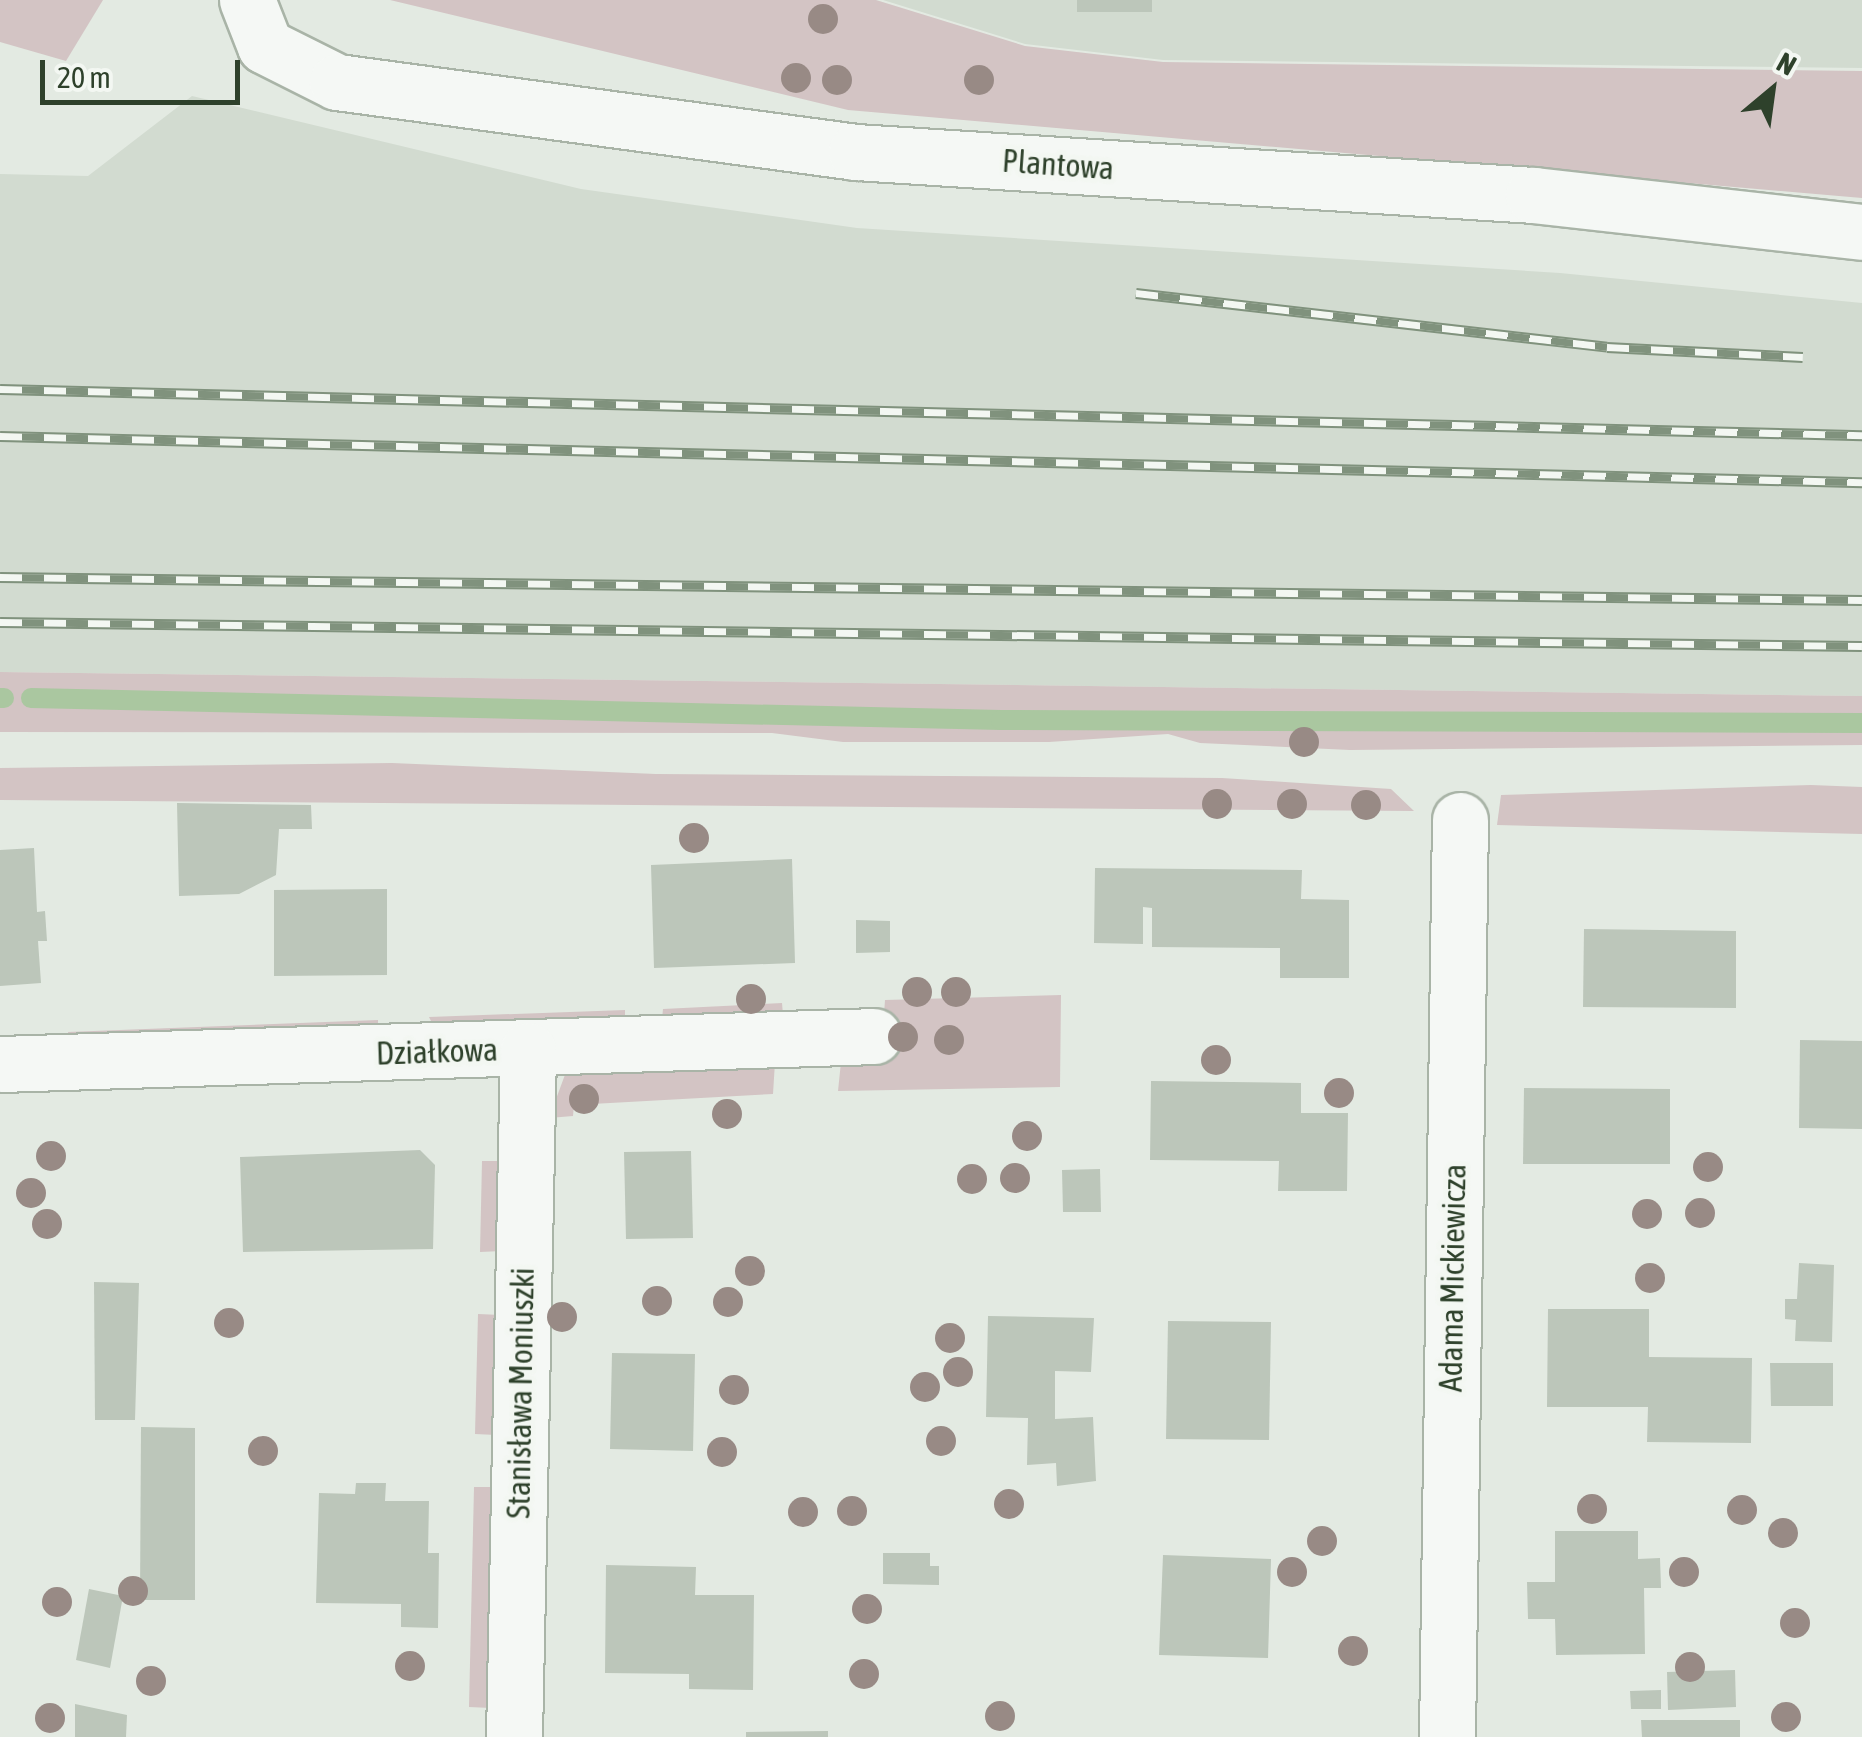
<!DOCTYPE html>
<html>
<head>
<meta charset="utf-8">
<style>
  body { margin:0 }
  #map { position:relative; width:1862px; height:1737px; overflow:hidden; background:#e3eae2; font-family:"Asap Condensed",sans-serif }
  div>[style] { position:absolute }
  .built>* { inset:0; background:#d2dbd0 }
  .green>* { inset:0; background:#d3c4c4 }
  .stream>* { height:20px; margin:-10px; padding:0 10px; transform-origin:10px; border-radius:10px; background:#aac7a0 }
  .building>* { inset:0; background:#bcc6ba }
  .roads { filter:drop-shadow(2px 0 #a9b4a7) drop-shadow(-2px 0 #a9b4a7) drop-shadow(0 2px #a9b4a7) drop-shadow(0 -2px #a9b4a7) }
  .minor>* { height:55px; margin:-27.5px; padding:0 27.5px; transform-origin:27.5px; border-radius:27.5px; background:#f5f8f5 }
  .rail>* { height:11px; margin-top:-5.5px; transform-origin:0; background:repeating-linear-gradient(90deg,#f3f7f2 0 22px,#80927d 0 44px); box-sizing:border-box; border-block:2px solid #80927d }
  .trees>* { width:30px; height:30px; margin:-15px; border-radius:50%; background:#988a85 }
  span { translate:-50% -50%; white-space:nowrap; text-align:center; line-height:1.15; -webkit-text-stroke:10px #f3f7f2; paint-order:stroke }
  .street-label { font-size:32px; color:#2e412b }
  .north { position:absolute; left:1722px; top:40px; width:100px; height:100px; -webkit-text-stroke:8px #f3f7f2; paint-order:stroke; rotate:29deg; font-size:28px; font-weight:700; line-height:40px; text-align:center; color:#2e412b }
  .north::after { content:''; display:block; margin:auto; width:35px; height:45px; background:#2e412b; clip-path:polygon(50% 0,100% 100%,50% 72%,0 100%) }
  .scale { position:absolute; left:40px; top:60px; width:200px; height:45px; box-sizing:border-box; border:5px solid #2e412b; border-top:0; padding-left:12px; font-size:30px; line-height:35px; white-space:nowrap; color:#2e412b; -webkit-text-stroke:8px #f3f7f2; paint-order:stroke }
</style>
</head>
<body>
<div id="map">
  <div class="built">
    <i style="clip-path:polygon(883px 0,1862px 0,1862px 68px,1163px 60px,1025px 44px)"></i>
    <i style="clip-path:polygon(192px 96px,581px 189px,857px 228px,1560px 273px,1862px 303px,1862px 696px,0 672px,0 174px,88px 176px)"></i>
  </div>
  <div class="green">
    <i style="clip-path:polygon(0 0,103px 0,66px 61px,0 42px)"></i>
    <i style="clip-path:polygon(390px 0,876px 0,1025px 46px,1163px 62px,1862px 71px,1862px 198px,848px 110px)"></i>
    <i style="clip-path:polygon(0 672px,1862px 696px,1862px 745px,1350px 750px,1200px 743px,1168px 734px,1049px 742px,843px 742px,772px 733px,0 732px)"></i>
    <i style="clip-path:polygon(392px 763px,656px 774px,1222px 778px,1391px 789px,1414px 811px,0 800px,0 768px)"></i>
    <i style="clip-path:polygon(1811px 785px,1862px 787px,1862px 834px,1497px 825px,1501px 795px)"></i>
    <i style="clip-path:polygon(1061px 995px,1060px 1087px,838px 1091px,841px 1062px,881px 1057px,885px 1000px)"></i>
    <i style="clip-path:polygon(782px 1003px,783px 1015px,662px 1019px,663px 1009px)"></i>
    <i style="clip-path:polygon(625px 1010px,625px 1021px,433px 1025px,429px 1017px)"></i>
    <i style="clip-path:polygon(378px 1020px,378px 1028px,69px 1039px,68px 1032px)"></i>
    <i style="clip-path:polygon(775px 1062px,773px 1094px,574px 1105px,573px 1116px,549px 1118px,566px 1072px)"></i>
    <i style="clip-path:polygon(482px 1161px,503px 1161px,502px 1251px,480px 1252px)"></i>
    <i style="clip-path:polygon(478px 1314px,501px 1315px,496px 1435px,475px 1434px)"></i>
    <i style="clip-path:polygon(474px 1487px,495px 1487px,491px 1708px,469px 1707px)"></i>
  </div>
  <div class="stream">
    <i style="left:0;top:698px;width:4px"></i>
    <i style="left:31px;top:698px;width:970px;rotate:1.3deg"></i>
    <i style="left:1001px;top:720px;width:861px;rotate:0.2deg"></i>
  </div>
  <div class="building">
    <i style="clip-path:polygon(1077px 0,1152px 0,1152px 12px,1077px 12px)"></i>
    <i style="clip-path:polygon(177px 803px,311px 805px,312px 829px,279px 829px,276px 875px,239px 894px,179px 896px)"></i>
    <i style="clip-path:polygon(34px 848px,37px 912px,45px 911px,47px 941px,38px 941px,41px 983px,0 986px,0 850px)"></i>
    <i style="clip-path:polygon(792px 859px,795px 963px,654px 968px,651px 865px)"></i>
    <i style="clip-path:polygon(1095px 868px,1302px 870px,1301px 899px,1349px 900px,1349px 978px,1280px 978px,1280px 948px,1152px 947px,1152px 908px,1143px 907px,1143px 944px,1094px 943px)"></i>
    <i style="clip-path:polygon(387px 889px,387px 975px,274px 976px,274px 890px)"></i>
    <i style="clip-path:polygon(856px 920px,890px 921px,890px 952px,856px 953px)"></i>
    <i style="clip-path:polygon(1584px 929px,1736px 931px,1736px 1008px,1583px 1007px)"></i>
    <i style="clip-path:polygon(1800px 1040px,1862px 1041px,1862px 1129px,1799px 1128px)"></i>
    <i style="clip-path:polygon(1151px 1081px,1301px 1083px,1301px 1113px,1348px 1113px,1347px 1191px,1278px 1191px,1279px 1161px,1150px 1160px)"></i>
    <i style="clip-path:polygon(1524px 1088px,1670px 1089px,1670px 1164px,1523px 1164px)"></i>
    <i style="clip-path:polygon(420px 1150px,435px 1165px,433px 1249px,243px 1252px,240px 1157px)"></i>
    <i style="clip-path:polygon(691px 1151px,693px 1238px,626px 1239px,624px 1152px)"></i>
    <i style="clip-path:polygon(1100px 1169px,1101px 1212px,1063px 1212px,1062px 1170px)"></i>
    <i style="clip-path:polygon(1799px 1263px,1834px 1265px,1832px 1342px,1795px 1341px,1796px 1320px,1785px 1319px,1785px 1299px,1797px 1299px)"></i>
    <i style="clip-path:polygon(94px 1282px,139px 1283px,135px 1420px,95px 1420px)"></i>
    <i style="clip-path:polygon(1548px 1309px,1649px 1309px,1649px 1357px,1752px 1358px,1751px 1443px,1647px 1442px,1648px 1407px,1547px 1407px)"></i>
    <i style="clip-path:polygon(988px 1316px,1094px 1318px,1091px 1372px,1055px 1371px,1055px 1419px,1093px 1417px,1096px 1481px,1057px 1486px,1056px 1463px,1027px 1465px,1028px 1418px,986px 1417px)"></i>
    <i style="clip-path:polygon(1168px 1321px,1271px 1322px,1269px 1440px,1166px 1439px)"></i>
    <i style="clip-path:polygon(612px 1353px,695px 1354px,693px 1451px,610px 1449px)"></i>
    <i style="clip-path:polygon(1770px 1363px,1833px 1363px,1833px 1406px,1771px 1406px)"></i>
    <i style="clip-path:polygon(141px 1427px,195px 1428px,195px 1600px,140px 1600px)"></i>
    <i style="clip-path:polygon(356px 1483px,386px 1483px,385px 1501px,429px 1501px,428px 1553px,439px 1553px,438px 1628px,401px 1627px,401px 1604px,316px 1603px,319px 1493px,355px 1494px)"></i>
    <i style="clip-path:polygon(1555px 1531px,1638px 1531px,1638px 1559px,1660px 1558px,1661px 1588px,1644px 1588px,1645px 1654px,1556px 1655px,1555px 1619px,1528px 1619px,1527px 1582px,1555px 1582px)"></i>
    <i style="clip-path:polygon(883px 1553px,930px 1553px,930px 1566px,939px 1566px,939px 1585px,883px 1584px)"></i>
    <i style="clip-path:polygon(1163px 1555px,1271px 1559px,1268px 1658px,1159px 1655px)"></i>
    <i style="clip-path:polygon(606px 1565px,696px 1567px,695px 1595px,754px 1595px,753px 1690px,689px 1689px,689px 1674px,605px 1673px)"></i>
    <i style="clip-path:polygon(89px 1589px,123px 1596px,110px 1668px,76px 1660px)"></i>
    <i style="clip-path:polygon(1735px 1670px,1736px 1707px,1668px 1710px,1667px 1672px)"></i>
    <i style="clip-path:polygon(1661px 1690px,1661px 1709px,1631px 1709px,1630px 1691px)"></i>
    <i style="clip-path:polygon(75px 1704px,127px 1715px,126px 1737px,75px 1737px)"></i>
    <i style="clip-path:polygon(1641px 1720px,1740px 1720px,1740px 1737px,1642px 1737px)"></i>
    <i style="clip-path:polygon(828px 1731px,828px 1737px,746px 1737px,746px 1732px)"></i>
  </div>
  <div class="roads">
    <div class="minor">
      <i style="left:247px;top:0;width:49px;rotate:68.6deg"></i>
      <i style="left:265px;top:46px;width:80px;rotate:26.6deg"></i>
      <i style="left:337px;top:82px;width:524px;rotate:7.68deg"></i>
      <i style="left:856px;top:152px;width:678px;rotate:3.63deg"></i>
      <i style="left:1533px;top:195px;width:331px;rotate:6.4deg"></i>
      <i style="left:0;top:1064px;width:874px;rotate:-1.83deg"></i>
      <i style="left:514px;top:1737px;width:687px;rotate:-88.83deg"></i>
      <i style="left:1447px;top:1737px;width:917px;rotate:-89.19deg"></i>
    </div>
  </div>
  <div class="rail">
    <i style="left:1136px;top:293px;width:474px;rotate:6.5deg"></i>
    <i style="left:1607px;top:347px;width:196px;rotate:2.9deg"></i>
    <i style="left:0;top:389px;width:1863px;rotate:1.42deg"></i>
    <i style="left:0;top:436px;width:1863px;rotate:1.42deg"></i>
    <i style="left:0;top:577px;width:1862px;rotate:0.71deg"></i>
    <i style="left:0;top:622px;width:1862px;rotate:0.74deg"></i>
  </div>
  <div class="trees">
    <i style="left:823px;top:19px"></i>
    <i style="left:796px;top:78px"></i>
    <i style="left:837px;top:80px"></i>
    <i style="left:979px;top:80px"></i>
    <i style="left:1304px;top:742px"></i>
    <i style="left:1217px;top:804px"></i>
    <i style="left:1292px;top:804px"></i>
    <i style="left:1366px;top:805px"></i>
    <i style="left:694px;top:838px"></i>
    <i style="left:917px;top:992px"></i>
    <i style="left:956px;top:992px"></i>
    <i style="left:751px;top:999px"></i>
    <i style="left:903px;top:1037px"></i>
    <i style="left:949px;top:1040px"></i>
    <i style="left:1216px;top:1060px"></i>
    <i style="left:1339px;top:1093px"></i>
    <i style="left:584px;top:1099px"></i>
    <i style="left:727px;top:1114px"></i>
    <i style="left:1027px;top:1136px"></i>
    <i style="left:51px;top:1156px"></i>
    <i style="left:1708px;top:1167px"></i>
    <i style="left:1015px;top:1178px"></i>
    <i style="left:972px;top:1179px"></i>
    <i style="left:31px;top:1193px"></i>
    <i style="left:1700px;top:1213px"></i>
    <i style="left:1647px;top:1214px"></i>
    <i style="left:47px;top:1224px"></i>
    <i style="left:750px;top:1271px"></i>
    <i style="left:1650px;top:1278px"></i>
    <i style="left:657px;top:1301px"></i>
    <i style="left:728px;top:1302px"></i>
    <i style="left:562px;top:1317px"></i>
    <i style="left:229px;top:1323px"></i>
    <i style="left:950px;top:1338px"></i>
    <i style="left:958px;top:1372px"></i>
    <i style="left:925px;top:1387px"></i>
    <i style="left:734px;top:1390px"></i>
    <i style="left:941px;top:1441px"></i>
    <i style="left:263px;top:1451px"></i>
    <i style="left:722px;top:1452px"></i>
    <i style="left:1009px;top:1504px"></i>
    <i style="left:1592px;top:1509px"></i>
    <i style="left:1742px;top:1510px"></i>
    <i style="left:852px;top:1511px"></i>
    <i style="left:803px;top:1512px"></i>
    <i style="left:1783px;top:1533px"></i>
    <i style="left:1322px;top:1541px"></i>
    <i style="left:1292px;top:1572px"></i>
    <i style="left:1684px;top:1572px"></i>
    <i style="left:133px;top:1591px"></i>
    <i style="left:57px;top:1602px"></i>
    <i style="left:867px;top:1609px"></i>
    <i style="left:1795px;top:1623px"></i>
    <i style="left:1353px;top:1651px"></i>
    <i style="left:410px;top:1666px"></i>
    <i style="left:1690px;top:1667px"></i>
    <i style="left:864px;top:1674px"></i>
    <i style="left:151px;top:1681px"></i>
    <i style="left:1000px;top:1716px"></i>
    <i style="left:1786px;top:1717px"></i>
    <i style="left:50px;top:1718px"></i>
  </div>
  <div class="street-label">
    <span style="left:1058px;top:165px;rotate:4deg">Plantowa</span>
    <span style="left:437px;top:1052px;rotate:-2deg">Działkowa</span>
    <span style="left:1453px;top:1278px;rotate:-89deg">Adama Mickiewicza</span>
    <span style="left:521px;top:1393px;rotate:-89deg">Stanisława Moniuszki</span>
  </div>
  <div class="north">N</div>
  <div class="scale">20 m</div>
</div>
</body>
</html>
